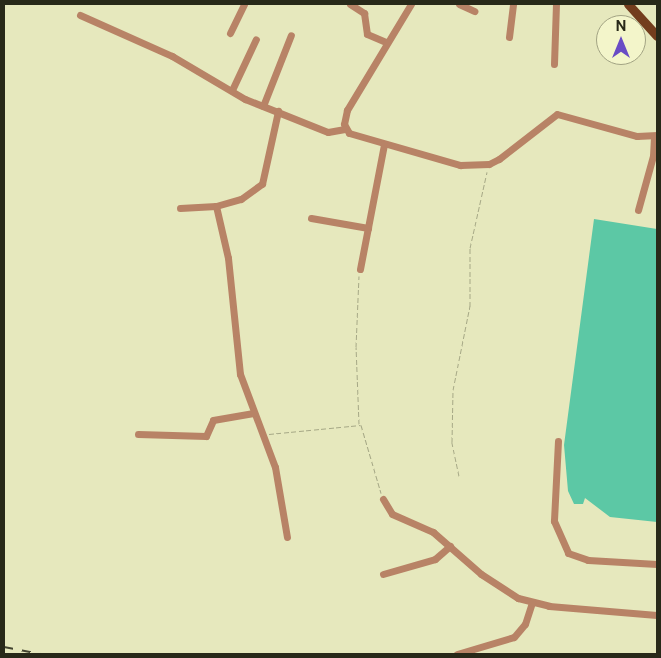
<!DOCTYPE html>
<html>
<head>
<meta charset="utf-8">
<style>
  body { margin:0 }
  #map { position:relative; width:661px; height:658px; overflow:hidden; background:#e6e8bd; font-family:"Public Sans",sans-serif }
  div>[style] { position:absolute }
  .water>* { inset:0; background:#5cc8a5 }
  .path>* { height:1px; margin-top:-0.5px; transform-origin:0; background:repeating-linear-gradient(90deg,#a6a886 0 5px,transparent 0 7.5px) }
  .minor>* { height:7px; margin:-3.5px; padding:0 3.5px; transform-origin:3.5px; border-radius:3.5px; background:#b88366 }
  .major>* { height:9px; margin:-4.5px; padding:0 4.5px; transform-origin:4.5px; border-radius:4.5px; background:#733d1d }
  .rail>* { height:2px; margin-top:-1px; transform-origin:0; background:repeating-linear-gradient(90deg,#434430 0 9px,transparent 0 18px) }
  span { translate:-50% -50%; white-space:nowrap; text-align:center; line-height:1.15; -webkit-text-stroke:4.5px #f3f5ca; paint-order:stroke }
  .frame { position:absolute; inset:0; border:5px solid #282919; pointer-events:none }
  .north { position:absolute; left:596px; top:15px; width:50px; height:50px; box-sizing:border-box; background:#f3f5ca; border:1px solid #a2a383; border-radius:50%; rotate:0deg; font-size:14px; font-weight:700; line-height:20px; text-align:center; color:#282919 }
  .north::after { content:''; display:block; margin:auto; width:18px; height:22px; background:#694cc5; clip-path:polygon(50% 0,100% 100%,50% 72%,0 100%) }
</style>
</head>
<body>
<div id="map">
  <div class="water">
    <i style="clip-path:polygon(594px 219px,657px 229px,657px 522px,610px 517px,585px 498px,583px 504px,574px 504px,568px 491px,564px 445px)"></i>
  </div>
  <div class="path">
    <i style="left:359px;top:424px;width:77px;rotate:-92.2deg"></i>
    <i style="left:356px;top:347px;width:71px;rotate:-87.6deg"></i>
    <i style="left:269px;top:434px;width:92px;rotate:-5.6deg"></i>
    <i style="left:361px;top:425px;width:71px;rotate:73.6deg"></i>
    <i style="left:459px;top:476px;width:35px;rotate:-102deg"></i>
    <i style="left:452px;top:442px;width:52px;rotate:-88.9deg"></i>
    <i style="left:453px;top:390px;width:86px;rotate:-78.6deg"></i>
    <i style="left:470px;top:306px;width:58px;rotate:-90deg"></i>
    <i style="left:470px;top:248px;width:78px;rotate:-77.4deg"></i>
  </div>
  <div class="minor">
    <i style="left:350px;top:4px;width:17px;rotate:33deg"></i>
    <i style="left:364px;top:13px;width:21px;rotate:82deg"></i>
    <i style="left:367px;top:34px;width:21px;rotate:23deg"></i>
    <i style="left:411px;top:4px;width:124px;rotate:121.1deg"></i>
    <i style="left:347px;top:110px;width:14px;rotate:102deg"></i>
    <i style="left:344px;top:124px;width:10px;rotate:61deg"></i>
    <i style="left:349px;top:133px;width:116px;rotate:16.1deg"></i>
    <i style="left:460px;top:165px;width:29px;rotate:-2deg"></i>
    <i style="left:489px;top:164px;width:11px;rotate:-27deg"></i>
    <i style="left:499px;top:159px;width:73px;rotate:-37.8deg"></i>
    <i style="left:557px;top:114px;width:83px;rotate:15.4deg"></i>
    <i style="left:637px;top:136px;width:20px;rotate:-3deg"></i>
    <i style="left:459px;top:4px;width:17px;rotate:25deg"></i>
    <i style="left:80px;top:15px;width:101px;rotate:24deg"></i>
    <i style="left:172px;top:56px;width:85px;rotate:30.5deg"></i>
    <i style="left:245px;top:99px;width:89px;rotate:21.7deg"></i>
    <i style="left:328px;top:132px;width:17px;rotate:-10deg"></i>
    <i style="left:230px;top:33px;width:32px;rotate:-64deg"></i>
    <i style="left:509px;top:37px;width:33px;rotate:-83deg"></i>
    <i style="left:554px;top:64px;width:60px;rotate:-88.1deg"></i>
    <i style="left:232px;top:90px;width:56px;rotate:-64.8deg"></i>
    <i style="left:263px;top:106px;width:76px;rotate:-68.5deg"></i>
    <i style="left:216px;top:206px;width:53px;rotate:77deg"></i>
    <i style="left:228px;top:258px;width:117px;rotate:84.1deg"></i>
    <i style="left:240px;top:374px;width:99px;rotate:69.4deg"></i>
    <i style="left:275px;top:467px;width:71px;rotate:80.3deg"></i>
    <i style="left:180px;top:208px;width:36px;rotate:-3deg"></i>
    <i style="left:216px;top:206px;width:26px;rotate:-16deg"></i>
    <i style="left:241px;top:199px;width:26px;rotate:-36deg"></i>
    <i style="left:262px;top:184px;width:75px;rotate:-77.6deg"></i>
    <i style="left:638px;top:210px;width:56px;rotate:-74.5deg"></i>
    <i style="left:653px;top:156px;width:20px;rotate:-87deg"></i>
    <i style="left:311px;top:218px;width:58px;rotate:10deg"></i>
    <i style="left:360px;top:269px;width:127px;rotate:-79.1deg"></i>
    <i style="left:138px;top:434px;width:68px;rotate:1.7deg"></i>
    <i style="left:206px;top:436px;width:17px;rotate:-66deg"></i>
    <i style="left:213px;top:420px;width:41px;rotate:-9.9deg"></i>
    <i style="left:558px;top:441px;width:80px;rotate:92.9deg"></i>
    <i style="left:554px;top:521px;width:35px;rotate:66deg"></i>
    <i style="left:568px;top:553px;width:21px;rotate:19deg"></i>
    <i style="left:588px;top:560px;width:69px;rotate:3.3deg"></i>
    <i style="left:383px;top:499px;width:17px;rotate:59deg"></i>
    <i style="left:392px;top:514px;width:45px;rotate:23.7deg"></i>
    <i style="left:433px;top:532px;width:64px;rotate:41.2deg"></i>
    <i style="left:481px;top:574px;width:44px;rotate:33deg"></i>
    <i style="left:518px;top:598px;width:32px;rotate:14deg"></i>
    <i style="left:549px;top:606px;width:108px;rotate:4.8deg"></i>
    <i style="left:383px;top:574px;width:54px;rotate:-16.1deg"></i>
    <i style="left:435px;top:559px;width:20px;rotate:-41deg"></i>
    <i style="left:457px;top:654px;width:59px;rotate:-16.6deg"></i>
    <i style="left:514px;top:637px;width:17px;rotate:-50deg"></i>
    <i style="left:525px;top:624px;width:23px;rotate:-72deg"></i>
  </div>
  <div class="major">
    <i style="left:628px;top:4px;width:43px;rotate:47.8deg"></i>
  </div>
  <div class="rail">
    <i style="left:4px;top:647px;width:37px;rotate:11deg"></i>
  </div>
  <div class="frame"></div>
  <div class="north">N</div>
</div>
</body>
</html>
